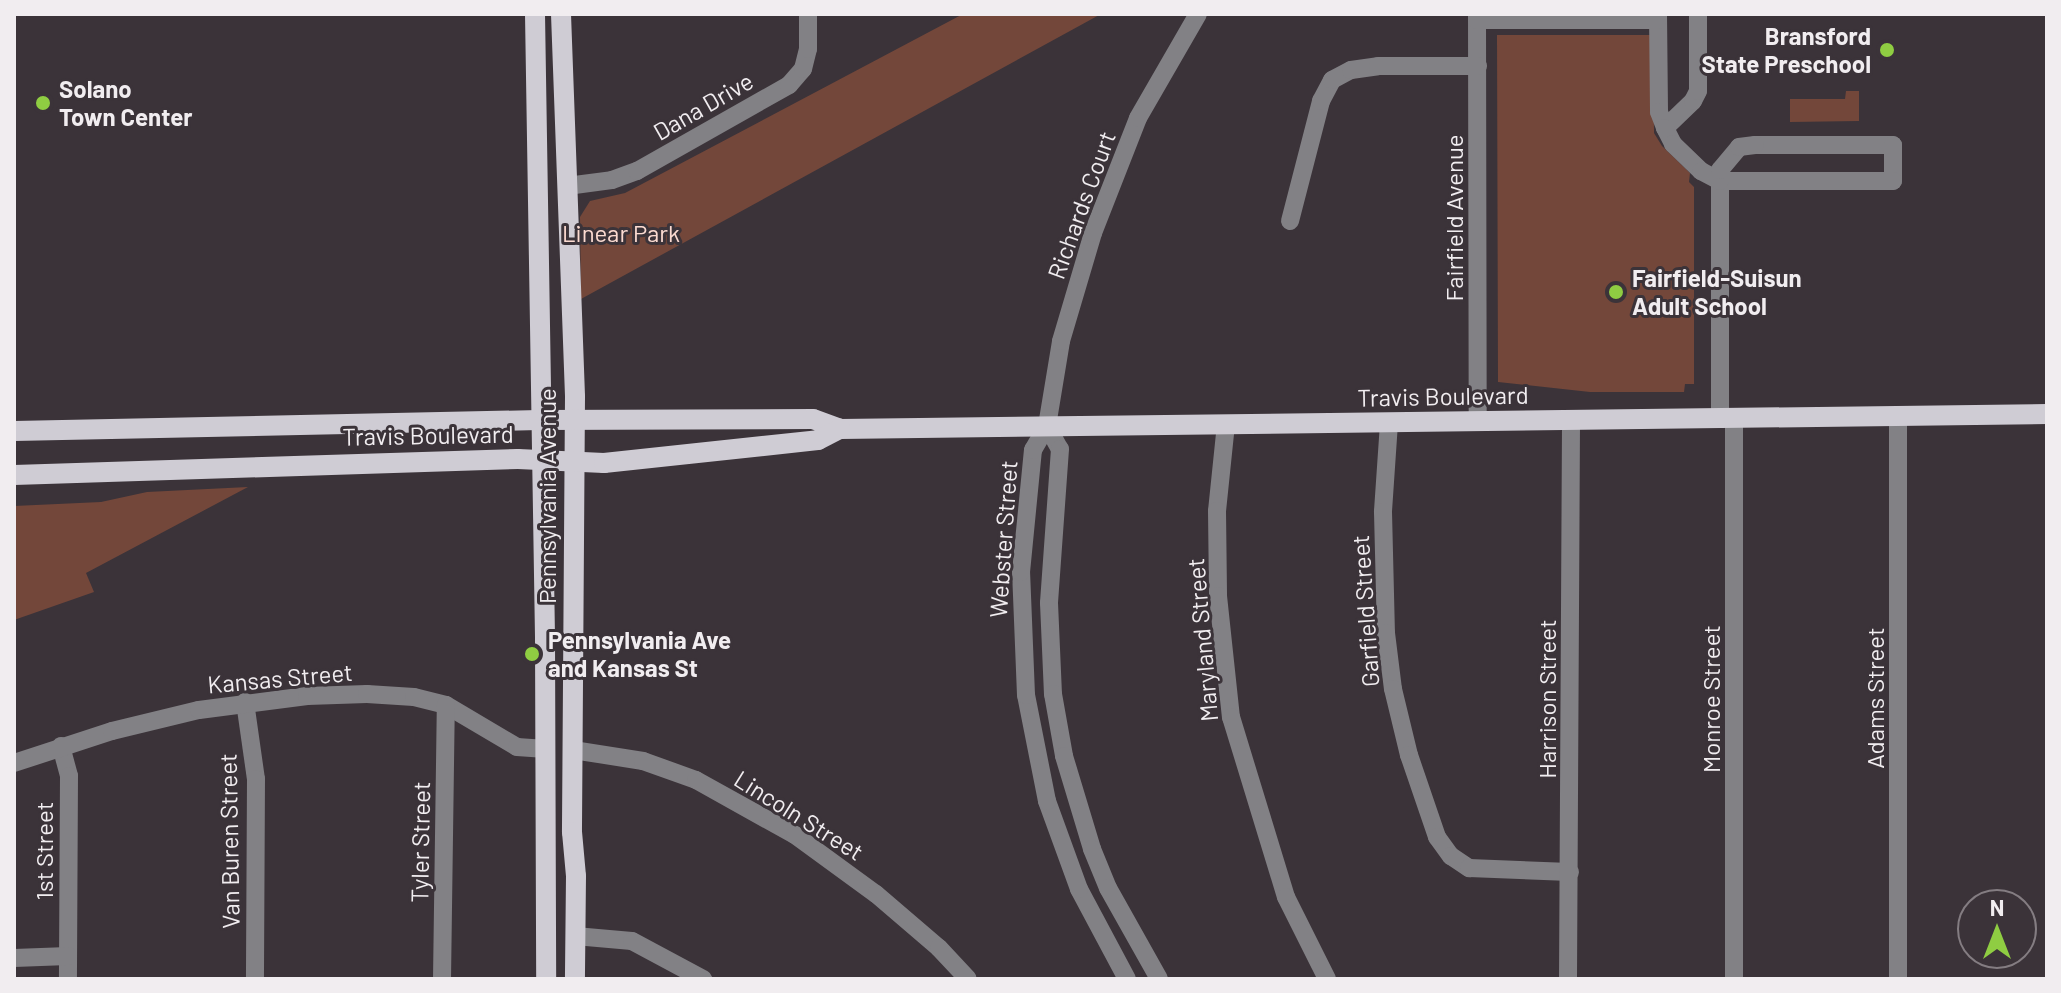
<!DOCTYPE html>
<html>
<head>
<meta charset="utf-8">
<style>
  body { margin:0 }
  #map { position:relative; width:2061px; height:993px; overflow:hidden; background:#3b3339; font-family:Barlow,sans-serif }
  div>[style] { position:absolute }
  .green>* { inset:0; background:#73473a }
  .minor>* { height:18px; margin:-9px; padding:0 9px; transform-origin:9px; border-radius:9px; background:#828185 }
  .major>* { height:20px; margin:-10px; padding:0 10px; transform-origin:10px; border-radius:10px; background:#cfccd4 }
  .dots>* { width:22px; height:22px; translate:-50% -50%; box-sizing:border-box; border:4px solid #3b3339; border-radius:50% }
  span { translate:-50% -50%; white-space:nowrap; text-align:center; line-height:1.15; -webkit-text-stroke:6px #3b3339; paint-order:stroke }
  .poi-label { font-size:24px; color:#f1edf0; font-weight:700 }
  .right { translate:-100% -50%; text-align:right }
  .left { translate:0 -50%; text-align:left }
  .street-label { font-size:24px; color:#f1edf0 }
  .park-label { font-size:24px; color:#fcdbd1 }
  .frame { position:absolute; inset:0; border:16px solid #f1edf0; pointer-events:none }
  .north { position:absolute; left:1957px; top:889px; width:80px; height:80px; box-sizing:border-box; background:#3b3339; border:2px solid #847d82; border-radius:50%; rotate:0deg; font-size:22px; font-weight:700; line-height:32px; text-align:center; color:#f1edf0 }
  .north::after { content:''; display:block; margin:auto; width:28px; height:36px; background:#8fcd42; clip-path:polygon(50% 0,100% 100%,50% 72%,0 100%) }
</style>
</head>
<body>
<div id="map">
  <div class="green">
    <i style="clip-path:polygon(963px 14px,1101px 14px,581px 299px,580px 217px,590px 201px,625px 193px)"></i>
    <i style="clip-path:polygon(1497px 35px,1653px 35px,1654px 133px,1662px 146px,1690px 173px,1689px 182px,1694px 187px,1694px 384px,1685px 384px,1684px 392px,1590px 392px,1498px 382px)"></i>
    <i style="clip-path:polygon(1846px 91px,1859px 91px,1859px 121px,1790px 122px,1790px 99px,1845px 99px)"></i>
    <i style="clip-path:polygon(248px 487px,86px 573px,94px 592px,14px 620px,14px 506px,101px 502px,147px 492px)"></i>
  </div>
  <div class="minor">
    <i style="left:1477px;top:14px;width:407px;rotate:89.9deg"></i>
    <i style="left:1658px;top:14px;width:98px;rotate:89.4deg"></i>
    <i style="left:1659px;top:112px;width:17px;rotate:69deg"></i>
    <i style="left:1665px;top:128px;width:39px;rotate:-44deg"></i>
    <i style="left:1693px;top:101px;width:11px;rotate:-63deg"></i>
    <i style="left:1698px;top:91px;width:77px;rotate:-90deg"></i>
    <i style="left:1477px;top:20px;width:181px"></i>
    <i style="left:1665px;top:128px;width:18px;rotate:63deg"></i>
    <i style="left:1673px;top:144px;width:39px;rotate:44deg"></i>
    <i style="left:1701px;top:171px;width:21px;rotate:28deg"></i>
    <i style="left:1720px;top:181px;width:238px;rotate:90deg"></i>
    <i style="left:1755px;top:145px;width:138px"></i>
    <i style="left:1893px;top:145px;width:36px;rotate:90deg"></i>
    <i style="left:1893px;top:181px;width:173px;rotate:180deg"></i>
    <i style="left:1720px;top:181px;width:11px;rotate:-90deg"></i>
    <i style="left:1720px;top:170px;width:30px;rotate:-50deg"></i>
    <i style="left:1739px;top:147px;width:16px;rotate:-7deg"></i>
    <i style="left:567px;top:186px;width:45px;rotate:-7.6deg"></i>
    <i style="left:612px;top:180px;width:27px;rotate:-20deg"></i>
    <i style="left:637px;top:171px;width:175px;rotate:-29.5deg"></i>
    <i style="left:789px;top:85px;width:21px;rotate:-49deg"></i>
    <i style="left:803px;top:69px;width:21px;rotate:-76deg"></i>
    <i style="left:808px;top:49px;width:35px;rotate:-90deg"></i>
    <i style="left:1290px;top:221px;width:124px;rotate:-75.5deg"></i>
    <i style="left:1321px;top:101px;width:24px;rotate:-62deg"></i>
    <i style="left:1332px;top:80px;width:21px;rotate:-28deg"></i>
    <i style="left:1351px;top:70px;width:27px;rotate:-8deg"></i>
    <i style="left:1378px;top:66px;width:100px"></i>
    <i style="left:1389px;top:423px;width:89px;rotate:93.9deg"></i>
    <i style="left:1383px;top:512px;width:121px;rotate:88.6deg"></i>
    <i style="left:1386px;top:633px;width:56px;rotate:82.9deg"></i>
    <i style="left:1393px;top:689px;width:68px;rotate:76.4deg"></i>
    <i style="left:1409px;top:755px;width:87px;rotate:71.1deg"></i>
    <i style="left:1437px;top:837px;width:24px;rotate:54deg"></i>
    <i style="left:1451px;top:856px;width:22px;rotate:34deg"></i>
    <i style="left:1469px;top:868px;width:101px;rotate:2.3deg"></i>
    <i style="left:1226px;top:424px;width:87px;rotate:95.9deg"></i>
    <i style="left:1217px;top:511px;width:85px;rotate:89.3deg"></i>
    <i style="left:1218px;top:596px;width:122px;rotate:83.9deg"></i>
    <i style="left:1231px;top:717px;width:188px;rotate:73deg"></i>
    <i style="left:1286px;top:897px;width:92px;rotate:63.4deg"></i>
    <i style="left:1047px;top:426px;width:26px;rotate:61deg"></i>
    <i style="left:1060px;top:449px;width:154px;rotate:94.1deg"></i>
    <i style="left:1049px;top:603px;width:91px;rotate:87.5deg"></i>
    <i style="left:1053px;top:694px;width:63px;rotate:79.9deg"></i>
    <i style="left:1064px;top:756px;width:97px;rotate:73.2deg"></i>
    <i style="left:1092px;top:849px;width:42px;rotate:67.7deg"></i>
    <i style="left:1108px;top:888px;width:104px;rotate:60.7deg"></i>
    <i style="left:245px;top:702px;width:78px;rotate:81.9deg"></i>
    <i style="left:256px;top:779px;width:200px;rotate:90.3deg"></i>
    <i style="left:61px;top:746px;width:31px;rotate:75deg"></i>
    <i style="left:69px;top:776px;width:203px;rotate:90.3deg"></i>
    <i style="left:573px;top:750px;width:71px;rotate:8.9deg"></i>
    <i style="left:643px;top:761px;width:56px;rotate:19.7deg"></i>
    <i style="left:696px;top:780px;width:113px;rotate:29.1deg"></i>
    <i style="left:795px;top:835px;width:100px;rotate:36.1deg"></i>
    <i style="left:876px;top:894px;width:83px;rotate:40.6deg"></i>
    <i style="left:939px;top:948px;width:42px;rotate:46.9deg"></i>
    <i style="left:14px;top:763px;width:103px;rotate:-18.1deg"></i>
    <i style="left:112px;top:731px;width:89px;rotate:-13.6deg"></i>
    <i style="left:199px;top:710px;width:109px;rotate:-7.4deg"></i>
    <i style="left:307px;top:696px;width:60px;rotate:-1.9deg"></i>
    <i style="left:367px;top:694px;width:47px;rotate:3.7deg"></i>
    <i style="left:414px;top:697px;width:33px;rotate:14deg"></i>
    <i style="left:446px;top:705px;width:82px;rotate:30.6deg"></i>
    <i style="left:517px;top:747px;width:29px;rotate:4deg"></i>
    <i style="left:575px;top:936px;width:57px;rotate:5deg"></i>
    <i style="left:632px;top:941px;width:81px;rotate:28.2deg"></i>
    <i style="left:14px;top:958px;width:54px;rotate:-2.1deg"></i>
    <i style="left:442px;top:979px;width:274px;rotate:-89.2deg"></i>
    <i style="left:1127px;top:979px;width:102px;rotate:-118.1deg"></i>
    <i style="left:1079px;top:889px;width:94px;rotate:-110deg"></i>
    <i style="left:1047px;top:801px;width:108px;rotate:-101.2deg"></i>
    <i style="left:1026px;top:695px;width:123px;rotate:-92.3deg"></i>
    <i style="left:1021px;top:572px;width:123px;rotate:-84.4deg"></i>
    <i style="left:1033px;top:450px;width:28px;rotate:-60deg"></i>
    <i style="left:1047px;top:426px;width:86px;rotate:-80.6deg"></i>
    <i style="left:1061px;top:341px;width:113px;rotate:-73.5deg"></i>
    <i style="left:1093px;top:233px;width:123px;rotate:-68.6deg"></i>
    <i style="left:1138px;top:118px;width:120px;rotate:-60deg"></i>
    <i style="left:1568px;top:979px;width:559px;rotate:-89.69deg"></i>
    <i style="left:1734px;top:979px;width:560px;rotate:-90deg"></i>
    <i style="left:1898px;top:979px;width:563px;rotate:-90deg"></i>
  </div>
  <div class="major">
    <i style="left:535px;top:14px;width:625px;rotate:89.08deg"></i>
    <i style="left:545px;top:639px;width:340px;rotate:89.8deg"></i>
    <i style="left:561px;top:14px;width:383px;rotate:87.9deg"></i>
    <i style="left:575px;top:397px;width:435px;rotate:90.4deg"></i>
    <i style="left:572px;top:832px;width:44px;rotate:84.8deg"></i>
    <i style="left:576px;top:876px;width:103px;rotate:90.6deg"></i>
    <i style="left:14px;top:431px;width:525px;rotate:-1.2deg"></i>
    <i style="left:539px;top:420px;width:274px;rotate:-0.2deg"></i>
    <i style="left:813px;top:419px;width:29px;rotate:20deg"></i>
    <i style="left:840px;top:429px;width:1207px;rotate:-0.71deg"></i>
    <i style="left:14px;top:475px;width:504px;rotate:-1.82deg"></i>
    <i style="left:518px;top:459px;width:86px;rotate:2.7deg"></i>
    <i style="left:604px;top:463px;width:215px;rotate:-6.1deg"></i>
    <i style="left:818px;top:440px;width:25px;rotate:-27deg"></i>
  </div>
  <div class="dots">
    <i style="left:1887px;top:50px;background:#8fcd42"></i>
    <i style="left:43px;top:103px;background:#8fcd42"></i>
    <i style="left:1616px;top:292px;background:#8fcd42"></i>
    <i style="left:532px;top:654px;background:#8fcd42"></i>
  </div>
  <div class="poi-label">
    <span class="right" style="left:1871px;top:50px">Bransford<br>State Preschool</span>
    <span class="left" style="left:59px;top:103px">Solano<br>Town Center</span>
    <span class="left" style="left:1632px;top:292px">Fairfield-Suisun<br>Adult School</span>
    <span class="left" style="left:548px;top:654px">Pennsylvania Ave<br>and Kansas St</span>
  </div>
  <div class="street-label">
    <span style="left:703px;top:106px;rotate:-30deg">Dana Drive</span>
    <span style="left:1081px;top:205px;rotate:-70deg">Richards Court</span>
    <span style="left:1454px;top:218px;rotate:-90deg">Fairfield Avenue</span>
    <span style="left:1443px;top:396px;rotate:-1deg">Travis Boulevard</span>
    <span style="left:428px;top:435px;rotate:-1deg">Travis Boulevard</span>
    <span style="left:547px;top:496px;rotate:-90deg">Pennsylvania Avenue</span>
    <span style="left:1003px;top:539px;rotate:-86deg">Webster Street</span>
    <span style="left:1365px;top:611px;rotate:-94deg">Garfield Street</span>
    <span style="left:1202px;top:640px;rotate:-95deg">Maryland Street</span>
    <span style="left:280px;top:678px;rotate:-5deg">Kansas Street</span>
    <span style="left:1875px;top:698px;rotate:-90deg">Adams Street</span>
    <span style="left:1547px;top:699px;rotate:-90deg">Harrison Street</span>
    <span style="left:1711px;top:699px;rotate:-90deg">Monroe Street</span>
    <span style="left:799px;top:815px;rotate:32deg">Lincoln Street</span>
    <span style="left:229px;top:841px;rotate:-91deg">Van Buren Street</span>
    <span style="left:420px;top:842px;rotate:-89deg">Tyler Street</span>
    <span style="left:44px;top:851px;rotate:-90deg">1st Street</span>
  </div>
  <div class="park-label">
    <span style="left:621px;top:233px">Linear Park</span>
  </div>
  <div class="frame"></div>
  <div class="north">N</div>
</div>
</body>
</html>
